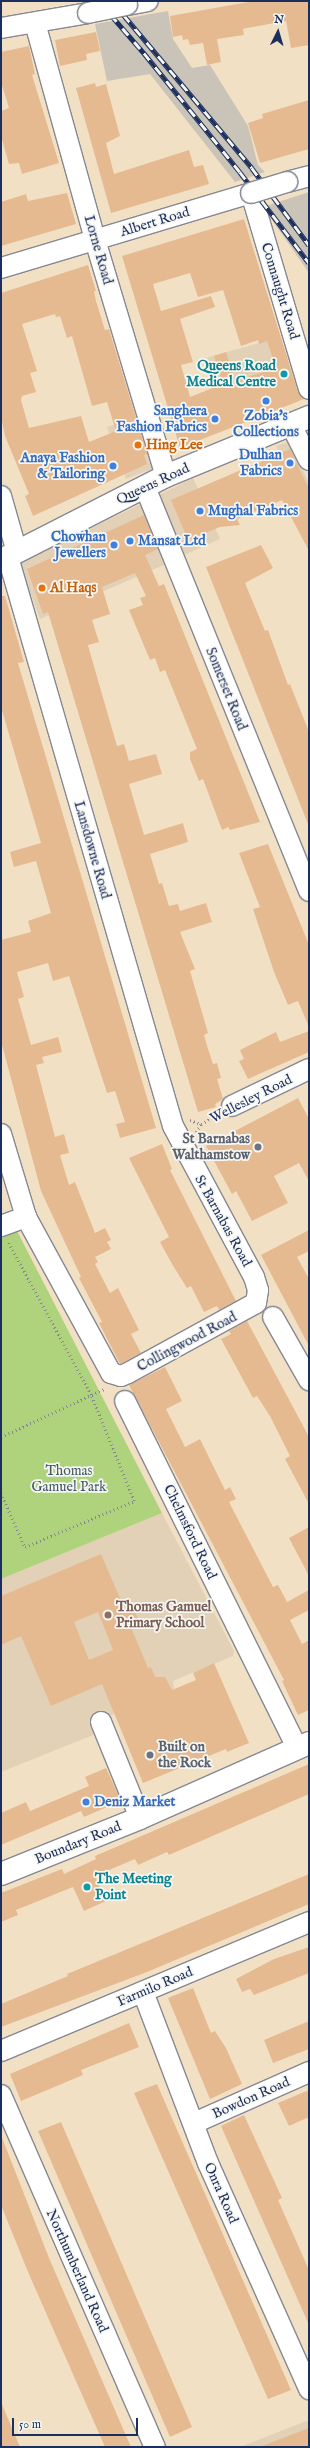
<!DOCTYPE html>
<html>
<head>
<meta charset="utf-8">
<style>
  body { margin:0 }
  #map { position:relative; width:310px; height:2448px; overflow:hidden; background:#f2e0c5; font-family:"IM FELL English",serif }
  div>[style] { position:absolute }
  .built>* { inset:0; background:#e2d1b6 }
  .industrial>* { inset:0; background:#cac3b8 }
  .green>* { inset:0; background:#afd37c }
  .building>* { inset:0; background:#e6ba91 }
  .path>* { height:2.5px; margin-top:-1.25px; transform-origin:0; background:repeating-linear-gradient(90deg,#868892 0 1px,transparent 0 4px) }
  .roads { filter:drop-shadow(1px 0 #868892) drop-shadow(-1px 0 #868892) drop-shadow(0 1px #868892) drop-shadow(0 -1px #868892) }
  .minor>* { height:20px; margin:-10px; padding:0 10px; transform-origin:10px; border-radius:10px; background:#fff }
  .tertiary>* { height:22px; margin:-11px; padding:0 11px; transform-origin:11px; border-radius:11px; background:#fff }
  .rail>* { height:4.5px; margin-top:-2.25px; transform-origin:0; background:repeating-linear-gradient(90deg,#f6f6f2 0 9px,#1b2f5e 0 18px); box-sizing:border-box; border-block:1px solid #1b2f5e }
  .bridges { filter:drop-shadow(1px 0 #868892) drop-shadow(-1px 0 #868892) drop-shadow(0 1px #868892) drop-shadow(0 -1px #868892) }
  .minor-bridge>* { height:20px; margin:-10px; padding:0 10px; transform-origin:10px; border-radius:10px; background:#fff }
  .dots>* { width:11px; height:11px; translate:-50% -50%; box-sizing:border-box; border:2px solid #f6f6f2; border-radius:50% }
  span { translate:-50% -50%; white-space:nowrap; text-align:center; line-height:1.15; -webkit-text-stroke:3.5px #f6f6f2; paint-order:stroke }
  .street-label { font-size:14px; color:#1b2f5e }
  .culture-label { font-size:14px; color:#0d838f; font-weight:700 }
  .right { translate:-100% -50%; text-align:right }
  .left { translate:0 -50%; text-align:left }
  .shop-label { font-size:14px; color:#366cbe; font-weight:700 }
  .food-label { font-size:14px; color:#c56008; font-weight:700 }
  .worship-label { font-size:14px; color:#5b616d; font-weight:700 }
  .park-label { font-size:14px; color:#405866 }
  .education-label { font-size:14px; color:#785e54; font-weight:700 }
  .frame { position:absolute; inset:0; border:2px solid #1b2f5e; pointer-events:none }
  .north { position:absolute; left:258px; top:12px; width:40px; height:40px; -webkit-text-stroke:3px #f6f6f2; paint-order:stroke; rotate:5deg; font-size:11px; font-weight:700; line-height:16px; text-align:center; color:#1b2f5e }
  .north::after { content:''; display:block; margin:auto; width:14px; height:18px; background:#1b2f5e; clip-path:polygon(50% 0,100% 100%,50% 72%,0 100%) }
  .scale { position:absolute; left:12px; top:2418px; width:126px; height:18px; box-sizing:border-box; border:2px solid #1b2f5e; border-top:0; padding-left:5px; font-size:12px; line-height:14px; white-space:nowrap; color:#1b2f5e; -webkit-text-stroke:3px #f6f6f2; paint-order:stroke }
</style>
</head>
<body>
<div id="map">
  <div class="built">
    <i style="clip-path:polygon(281px 337px,299px 401px,229px 428px,205px 358px)"></i>
    <i style="clip-path:polygon(140px 418px,156px 467px,126px 479px,107px 427px)"></i>
    <i style="clip-path:polygon(291px 441px,309px 484px,309px 502px,301px 506px,276px 446px)"></i>
    <i style="clip-path:polygon(193px 478px,220px 539px,182px 556px,157px 496px)"></i>
    <i style="clip-path:polygon(141px 504px,166px 564px,40px 619px,19px 563px)"></i>
    <i style="clip-path:polygon(162px 1513px,234px 1651px,233px 1656px,173px 1681px,174px 1689px,107px 1717px,98px 1723px,93px 1735px,1px 1772px,1px 1579px)"></i>
    <i style="clip-path:polygon(309px 2420px,309px 2447px,240px 2447px)"></i>
  </div>
  <div class="industrial">
    <i style="clip-path:polygon(168px 11px,173px 39px,192px 68px,210px 65px,248px 126px,258px 165px,265px 172px,235px 182px,150px 74px,107px 81px,95px 24px)"></i>
    <i style="clip-path:polygon(309px 192px,309px 273px,263px 207px)"></i>
  </div>
  <div class="green">
    <i style="clip-path:polygon(16px 1229px,162px 1513px,1px 1579px,1px 1234px)"></i>
  </div>
  <div class="building">
    <i style="clip-path:polygon(254px 1px,309px 1px,309px 45px,291px 48px,286px 21px,247px 28px,243px 29px,244px 35px,217px 39px,221px 62px,207px 65px,203px 43px,190px 45px,188px 39px,183px 40px,182px 35px,173px 37px,170px 16px)"></i>
    <i style="clip-path:polygon(96px 32px,100px 51px,86px 54px,87px 60px,60px 66px,55px 40px)"></i>
    <i style="clip-path:polygon(29px 46px,35px 74px,32px 75px,59px 163px,22px 174px,19px 163px,9px 164px,1px 136px,1px 111px,9px 108px,1px 82px,1px 52px)"></i>
    <i style="clip-path:polygon(95px 83px,96px 87px,106px 84px,120px 136px,106px 143px,114px 174px,189px 150px,194px 167px,203px 165px,209px 184px,111px 213px,76px 88px)"></i>
    <i style="clip-path:polygon(309px 100px,309px 149px,260px 163px,248px 123px,263px 118px,262px 114px)"></i>
    <i style="clip-path:polygon(67px 193px,76px 224px,1px 246px,1px 202px,26px 194px,28px 201px)"></i>
    <i style="clip-path:polygon(evenodd,244px 219px,298px 392px,304px 399px,180px 448px,122px 256px,244px 219px,190px 273px,198px 297px,223px 290px,241px 346px,258px 340px,259px 344px,267px 341px,276px 368px,235px 381px,226px 352px,214px 356px,223px 384px,190px 397px,181px 365px,193px 362px,180px 319px,215px 307px,211px 296px,161px 311px,153px 284px,190px 273px)"></i>
    <i style="clip-path:polygon(evenodd,88px 265px,96px 291px,94px 291px,96px 301px,105px 330px,109px 329px,147px 454px,144px 455px,147px 464px,33px 516px,25px 496px,29px 494px,5px 436px,1px 416px,1px 293px,88px 265px,55px 314px,56px 317px,60px 316px,67px 338px,72px 336px,92px 406px,107px 402px,116px 431px,89px 442px,81px 416px,29px 428px,21px 400px,22px 396px,36px 392px,30px 373px,37px 371px,22px 324px,55px 314px)"></i>
    <i style="clip-path:polygon(290px 449px,309px 489px,309px 551px,282px 500px,237px 519px,240px 525px,220px 527px,188px 540px,171px 500px)"></i>
    <i style="clip-path:polygon(144px 515px,158px 549px,145px 555px,159px 586px,164px 584px,260px 822px,230px 830px,228px 827px,222px 830px,203px 779px,199px 781px,190px 759px,190px 752px,197px 749px,165px 670px,160px 672px,155px 658px,150px 660px,129px 610px,143px 605px,140px 598px,146px 596px,135px 573px,102px 587px,110px 614px,92px 620px,99px 642px,88px 645px,89px 649px,117px 746px,124px 744px,129px 761px,156px 754px,162px 774px,129px 784px,144px 835px,183px 823px,188px 842px,150px 854px,159px 884px,162px 883px,169px 906px,178px 904px,180px 911px,206px 903px,212px 922px,180px 932px,195px 969px,190px 971px,208px 1033px,204px 1035px,208px 1049px,213px 1064px,217px 1063px,221px 1078px,217px 1079px,223px 1099px,215px 1104px,216px 1107px,198px 1112px,48px 612px,43px 614px,27px 569px)"></i>
    <i style="clip-path:polygon(261px 545px,273px 568px,245px 583px,265px 631px,268px 630px,288px 685px,290px 684px,309px 732px,308px 824px,206px 567px)"></i>
    <i style="clip-path:polygon(1px 596px,5px 596px,24px 662px,18px 663px,156px 1128px,120px 1138px,116px 1124px,125px 1122px,115px 1091px,107px 1093px,69px 976px,53px 981px,48px 963px,17px 972px,24px 997px,18px 999px,31px 1045px,58px 1037px,62px 1052px,42px 1057px,44px 1063px,36px 1065px,55px 1137px,64px 1134px,69px 1153px,60px 1155px,69px 1185px,75px 1182px,95px 1233px,105px 1228px,111px 1240px,107px 1242px,111px 1249px,95px 1257px,98px 1262px,95px 1264px,110px 1293px,118px 1288px,139px 1330px,131px 1334px,141px 1353px,120px 1364px,99px 1323px,102px 1322px,79px 1278px,81px 1277px,41px 1191px,1px 1041px,1px 940px,31px 932px,28px 921px,51px 913px,36px 861px,14px 867px,10px 852px,41px 843px,1px 707px)"></i>
    <i style="clip-path:polygon(268px 844px,309px 945px,309px 1027px,298px 1001px,288px 1005px,274px 972px,253px 909px,260px 907px,239px 853px)"></i>
    <i style="clip-path:polygon(309px 1031px,309px 1052px,248px 1079px,239px 1061px,244px 1059px,240px 1050px,276px 1032px,280px 1042px)"></i>
    <i style="clip-path:polygon(298px 1098px,309px 1119px,309px 1181px,299px 1163px,274px 1176px,288px 1203px,252px 1221px,236px 1191px,232px 1194px,206px 1146px)"></i>
    <i style="clip-path:polygon(162px 1144px,172px 1169px,170px 1170px,236px 1301px,219px 1310px,217px 1306px,204px 1312px,191px 1286px,187px 1288px,172px 1264px,160px 1242px,169px 1237px,129px 1158px)"></i>
    <i style="clip-path:polygon(309px 1230px,309px 1251px,297px 1257px,309px 1279px,309px 1346px,261px 1255px)"></i>
    <i style="clip-path:polygon(247px 1321px,309px 1437px,309px 1504px,285px 1459px,290px 1456px,270px 1416px,257px 1396px,253px 1398px,221px 1339px,231px 1334px,229px 1331px)"></i>
    <i style="clip-path:polygon(165px 1367px,182px 1401px,166px 1409px,185px 1447px,200px 1439px,225px 1490px,230px 1487px,236px 1499px,229px 1502px,273px 1587px,278px 1585px,287px 1602px,309px 1590px,309px 1610px,290px 1620px,302px 1644px,309px 1640px,309px 1710px,298px 1715px,282px 1681px,284px 1680px,129px 1385px)"></i>
    <i style="clip-path:polygon(309px 1527px,309px 1576px,289px 1538px)"></i>
    <i style="clip-path:polygon(evenodd,101px 1554px,125px 1610px,133px 1607px,139px 1621px,130px 1625px,148px 1668px,151px 1667px,155px 1677px,165px 1677px,172px 1690px,196px 1680px,193px 1673px,214px 1663px,249px 1743px,227px 1752px,226px 1749px,143px 1783px,102px 1684px,51px 1706px,21px 1636px,1px 1645px,1px 1596px,101px 1554px,98px 1612px,113px 1650px,89px 1660px,74px 1622px,98px 1612px)"></i>
    <i style="clip-path:polygon(309px 1764px,309px 1794px,169px 1855px,167px 1852px,138px 1865px,135px 1859px,95px 1876px,106px 1901px,84px 1911px,73px 1887px,16px 1910px,18px 1915px,1px 1922px,1px 1893px,62px 1869px,64px 1874px,96px 1859px,95px 1856px)"></i>
    <i style="clip-path:polygon(106px 1768px,121px 1801px,84px 1817px,81px 1811px,1px 1845px,1px 1813px,26px 1802px,30px 1811px,89px 1786px,85px 1777px)"></i>
    <i style="clip-path:polygon(309px 1874px,309px 1904px,147px 1972px,1px 2027px,1px 2004px,68px 1976px,67px 1974px)"></i>
    <i style="clip-path:polygon(309px 1947px,309px 1973px,254px 1995px,250px 1989px,242px 1992px,236px 1979px,274px 1959px)"></i>
    <i style="clip-path:polygon(193px 1988px,211px 2033px,215px 2031px,226px 2048px,242px 2084px,210px 2099px,168px 1998px)"></i>
    <i style="clip-path:polygon(309px 2021px,309px 2049px,273px 2063px,264px 2040px)"></i>
    <i style="clip-path:polygon(129px 2023px,139px 2047px,81px 2070px,83px 2075px,21px 2101px,10px 2074px)"></i>
    <i style="clip-path:polygon(157px 2084px,291px 2390px,268px 2399px,134px 2093px)"></i>
    <i style="clip-path:polygon(309px 2090px,309px 2117px,289px 2126px,278px 2103px)"></i>
    <i style="clip-path:polygon(244px 2115px,282px 2198px,278px 2200px,309px 2270px,309px 2325px,221px 2126px)"></i>
    <i style="clip-path:polygon(61px 2122px,192px 2427px,170px 2437px,38px 2131px)"></i>
    <i style="clip-path:polygon(1px 2135px,49px 2258px,131px 2447px,105px 2447px,28px 2272px,1px 2205px)"></i>
    <i style="clip-path:polygon(1px 2402px,20px 2447px,1px 2447px)"></i>
    <i style="clip-path:polygon(309px 2428px,309px 2447px,263px 2447px,262px 2446px)"></i>
  </div>
  <div class="path">
    <i style="left:190px;top:1120px;width:12px;rotate:20deg"></i>
    <i style="left:196px;top:1132px;width:9px;rotate:-58deg"></i>
    <i style="left:201px;top:1124px;width:20px;rotate:-30deg"></i>
    <i style="left:1px;top:1437px;width:114px;rotate:-25deg"></i>
    <i style="left:1px;top:1493px;width:59px;rotate:66deg"></i>
    <i style="left:25px;top:1547px;width:118px;rotate:-22.9deg"></i>
    <i style="left:134px;top:1501px;width:114px;rotate:-112.1deg"></i>
    <i style="left:91px;top:1395px;width:174px;rotate:-118.5deg"></i>
  </div>
  <div class="roads">
    <div class="minor">
      <i style="left:127px;top:5px;width:21px;rotate:-11deg"></i>
      <i style="left:35px;top:23px;width:225px;rotate:74.5deg"></i>
      <i style="left:95px;top:240px;width:246px;rotate:73.3deg"></i>
      <i style="left:1px;top:28px;width:88px;rotate:-9.8deg"></i>
      <i style="left:287px;top:182px;width:23px;rotate:-15deg"></i>
      <i style="left:1px;top:268px;width:261px;rotate:-16.7deg"></i>
      <i style="left:251px;top:193px;width:204px;rotate:73.5deg"></i>
      <i style="left:291px;top:425px;width:39px;rotate:63deg"></i>
      <i style="left:145px;top:487px;width:436px;rotate:67.9deg"></i>
      <i style="left:1px;top:496px;width:58px;rotate:74.1deg"></i>
      <i style="left:232px;top:1106px;width:85px;rotate:-25.7deg"></i>
      <i style="left:1px;top:1134px;width:87px;rotate:73.2deg"></i>
      <i style="left:26px;top:1217px;width:178px;rotate:61.4deg"></i>
      <i style="left:111px;top:1373px;width:10px;rotate:17deg"></i>
      <i style="left:121px;top:1376px;width:8px;rotate:-23deg"></i>
      <i style="left:128px;top:1373px;width:146px;rotate:-28.7deg"></i>
      <i style="left:256px;top:1303px;width:13px;rotate:-81deg"></i>
      <i style="left:258px;top:1290px;width:14px;rotate:-107deg"></i>
      <i style="left:254px;top:1277px;width:171px;rotate:-118.2deg"></i>
      <i style="left:173px;top:1126px;width:592px;rotate:-106.17deg"></i>
      <i style="left:1px;top:1226px;width:27px;rotate:-20deg"></i>
      <i style="left:273px;top:1317px;width:73px;rotate:60.3deg"></i>
      <i style="left:125px;top:1401px;width:387px;rotate:63.6deg"></i>
      <i style="left:101px;top:1722px;width:104px;rotate:67.9deg"></i>
      <i style="left:143px;top:1992px;width:183px;rotate:69.2deg"></i>
      <i style="left:208px;top:2163px;width:248px;rotate:65.9deg"></i>
      <i style="left:1px;top:2051px;width:334px;rotate:-22.7deg"></i>
      <i style="left:1px;top:2095px;width:384px;rotate:66.4deg"></i>
      <i style="left:194px;top:2123px;width:126px;rotate:-23.9deg"></i>
    </div>
    <div class="tertiary">
      <i style="left:1px;top:560px;width:185px;rotate:-27deg"></i>
      <i style="left:166px;top:476px;width:155px;rotate:-22.4deg"></i>
      <i style="left:1px;top:1874px;width:150px;rotate:-21.9deg"></i>
      <i style="left:140px;top:1818px;width:185px;rotate:-23.9deg"></i>
    </div>
  </div>
  <div class="rail">
    <i style="left:99px;top:1px;width:69px;rotate:49.1deg"></i>
    <i style="left:144px;top:53px;width:153px;rotate:51.1deg"></i>
    <i style="left:240px;top:172px;width:114px;rotate:52.8deg"></i>
    <i style="left:112px;top:1px;width:218px;rotate:50deg"></i>
    <i style="left:252px;top:168px;width:96px;rotate:53.5deg"></i>
  </div>
  <div class="bridges">
    <div class="minor-bridge">
      <i style="left:88px;top:13px;width:40px;rotate:-12deg"></i>
      <i style="left:251px;top:193px;width:38px;rotate:-17deg"></i>
    </div>
  </div>
  <div class="dots">
    <i style="left:284px;top:374px;background:#0f9aa8"></i>
    <i style="left:266px;top:401px;background:#3f7fe0"></i>
    <i style="left:215px;top:419px;background:#3f7fe0"></i>
    <i style="left:138px;top:445px;background:#e8710a"></i>
    <i style="left:290px;top:463px;background:#3f7fe0"></i>
    <i style="left:113px;top:466px;background:#3f7fe0"></i>
    <i style="left:200px;top:511px;background:#3f7fe0"></i>
    <i style="left:130px;top:541px;background:#3f7fe0"></i>
    <i style="left:114px;top:545px;background:#3f7fe0"></i>
    <i style="left:42px;top:588px;background:#e8710a"></i>
    <i style="left:258px;top:1147px;background:#6b7280"></i>
    <i style="left:108px;top:1615px;background:#8d6e63"></i>
    <i style="left:150px;top:1755px;background:#6b7280"></i>
    <i style="left:86px;top:1802px;background:#3f7fe0"></i>
    <i style="left:87px;top:1887px;background:#0f9aa8"></i>
  </div>
  <div class="street-label">
    <span style="left:155px;top:222px;rotate:-17deg">Albert Road</span>
    <span style="left:98px;top:250px;rotate:74deg">Lorne Road</span>
    <span style="left:280px;top:291px;rotate:73deg">Connaught Road</span>
    <span style="left:153px;top:484px;rotate:-25deg">Queens Road</span>
    <span style="left:226px;top:689px;rotate:68deg">Somerset Road</span>
    <span style="left:92px;top:850px;rotate:74deg">Lansdowne Road</span>
    <span style="left:251px;top:1099px;rotate:-27deg">Wellesley Road</span>
    <span style="left:223px;top:1221px;rotate:61deg">St Barnabas Road</span>
    <span style="left:187px;top:1342px;rotate:-28deg">Collingwood Road</span>
    <span style="left:190px;top:1532px;rotate:64deg">Chelmsford Road</span>
    <span style="left:78px;top:1843px;rotate:-22deg">Boundary Road</span>
    <span style="left:155px;top:1987px;rotate:-23deg">Farmilo Road</span>
    <span style="left:251px;top:2098px;rotate:-24deg">Bowdon Road</span>
    <span style="left:221px;top:2193px;rotate:66deg">Onra Road</span>
    <span style="left:77px;top:2271px;rotate:66deg">Northumberland Road</span>
  </div>
  <div class="culture-label">
    <span class="right" style="left:276px;top:374px">Queens Road<br>Medical Centre</span>
    <span class="left" style="left:95px;top:1887px">The Meeting<br>Point</span>
  </div>
  <div class="shop-label">
    <span class="right" style="left:207px;top:419px">Sanghera<br>Fashion Fabrics</span>
    <span style="left:266px;top:424px">Zobia's<br>Collections</span>
    <span class="right" style="left:282px;top:463px">Dulhan<br>Fabrics</span>
    <span class="right" style="left:105px;top:466px">Anaya Fashion<br>&amp; Tailoring</span>
    <span class="left" style="left:208px;top:511px">Mughal Fabrics</span>
    <span class="right" style="left:106px;top:545px">Chowhan<br>Jewellers</span>
    <span class="left" style="left:138px;top:541px">Mansat Ltd</span>
    <span class="left" style="left:94px;top:1802px">Deniz Market</span>
  </div>
  <div class="food-label">
    <span class="left" style="left:146px;top:445px">Hing Lee</span>
    <span class="left" style="left:50px;top:588px">Al Haqs</span>
  </div>
  <div class="worship-label">
    <span class="right" style="left:250px;top:1147px">St Barnabas<br>Walthamstow</span>
    <span class="left" style="left:158px;top:1755px">Built on<br>the Rock</span>
  </div>
  <div class="park-label">
    <span style="left:69px;top:1479px">Thomas<br>Gamuel Park</span>
  </div>
  <div class="education-label">
    <span class="left" style="left:116px;top:1615px">Thomas Gamuel<br>Primary School</span>
  </div>
  <div class="frame"></div>
  <div class="north">N</div>
  <div class="scale">50 m</div>
</div>
</body>
</html>
